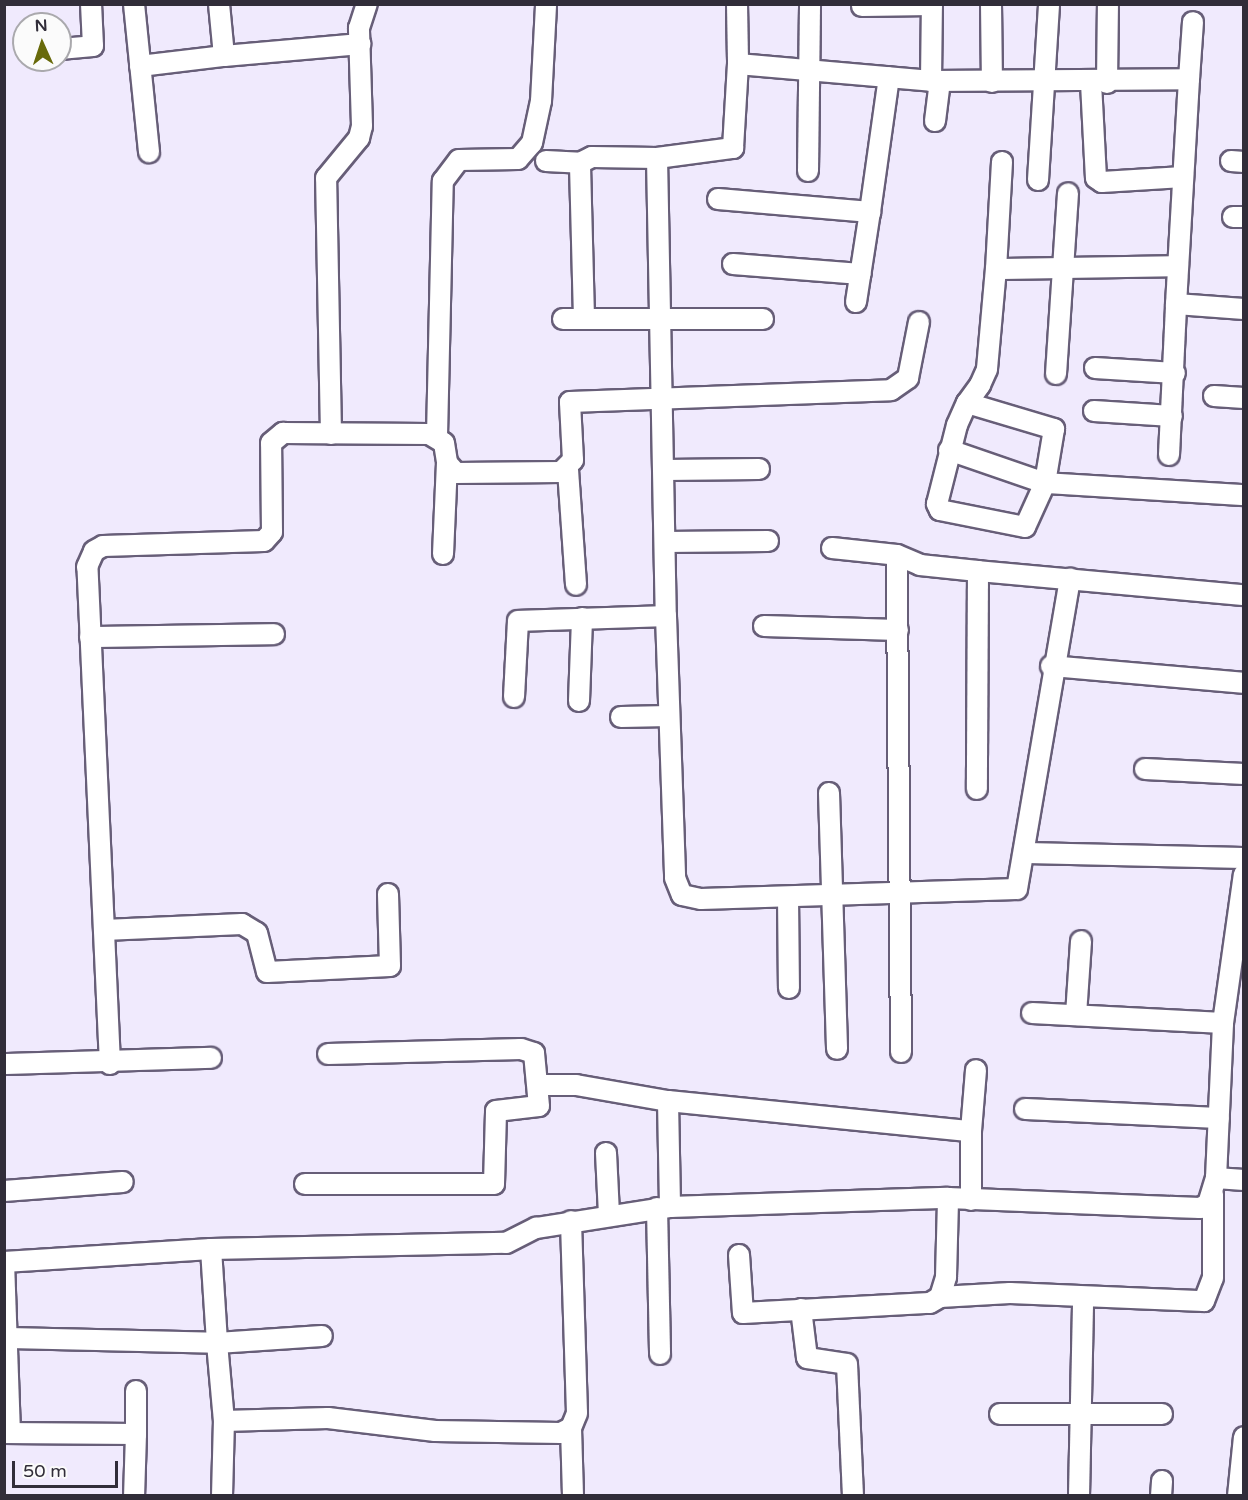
<!DOCTYPE html>
<html>
<head>
<meta charset="utf-8">
<style>
  body { margin:0 }
  #map { position:relative; width:1248px; height:1500px; overflow:hidden; background:#f0eafd; font-family:"Varela Round",sans-serif }
  div>[style] { position:absolute }
  .roads { filter:drop-shadow(2px 0 #675e78) drop-shadow(-2px 0 #675e78) drop-shadow(0 2px #675e78) drop-shadow(0 -2px #675e78) }
  .minor>* { height:20px; margin:-10px; padding:0 10px; transform-origin:10px; border-radius:10px; background:#fff }
  span { translate:-50% -50%; white-space:nowrap; text-align:center; line-height:1.15; -webkit-text-stroke:6px #fbfbfb; paint-order:stroke }
  .frame { position:absolute; inset:0; border:6px solid #312d39; pointer-events:none }
  .north { position:absolute; left:12px; top:12px; width:60px; height:60px; box-sizing:border-box; background:#fbfbfb; border:2px solid #aaa9ad; border-radius:50%; rotate:357deg; font-size:16px; font-weight:700; line-height:24px; text-align:center; color:#312d39 }
  .north::after { content:''; display:block; margin:auto; width:21px; height:27px; background:#686a0a; clip-path:polygon(50% 0,100% 100%,50% 72%,0 100%) }
  .scale { position:absolute; left:12px; top:1461px; width:106px; height:27px; box-sizing:border-box; border:3px solid #312d39; border-top:0; padding-left:8px; font-size:18px; line-height:21px; white-space:nowrap; color:#312d39; -webkit-text-stroke:4px #fbfbfb; paint-order:stroke }
</style>
</head>
<body>
<div id="map">
  <div class="roads">
    <div class="minor">
      <i style="left:134px;top:4px;width:149px;rotate:84.2deg"></i>
      <i style="left:219px;top:4px;width:52px;rotate:84.5deg"></i>
      <i style="left:224px;top:56px;width:137px;rotate:-5deg"></i>
      <i style="left:737px;top:4px;width:60px;rotate:89deg"></i>
      <i style="left:991px;top:4px;width:78px;rotate:89.3deg"></i>
      <i style="left:862px;top:6px;width:70px;rotate:-0.8deg"></i>
      <i style="left:60px;top:49px;width:33px;rotate:-5deg"></i>
      <i style="left:93px;top:46px;width:42px;rotate:-92.7deg"></i>
      <i style="left:140px;top:66px;width:85px;rotate:-6.8deg"></i>
      <i style="left:1189px;top:79px;width:57px;rotate:-86deg"></i>
      <i style="left:931px;top:81px;width:77px;rotate:-89.3deg"></i>
      <i style="left:1091px;top:83px;width:95px;rotate:87deg"></i>
      <i style="left:1096px;top:178px;width:7px;rotate:34deg"></i>
      <i style="left:1102px;top:182px;width:81px;rotate:-3.5deg"></i>
      <i style="left:1107px;top:83px;width:79px;rotate:-89.3deg"></i>
      <i style="left:935px;top:121px;width:40px;rotate:-82.9deg"></i>
      <i style="left:657px;top:158px;width:458px;rotate:88.9deg"></i>
      <i style="left:666px;top:616px;width:262px;rotate:88deg"></i>
      <i style="left:675px;top:878px;width:18px;rotate:68deg"></i>
      <i style="left:682px;top:895px;width:19px;rotate:12deg"></i>
      <i style="left:701px;top:899px;width:316px;rotate:-1.8deg"></i>
      <i style="left:1017px;top:889px;width:315px;rotate:-80.3deg"></i>
      <i style="left:546px;top:161px;width:34px;rotate:3deg"></i>
      <i style="left:1231px;top:161px;width:13px;rotate:4deg"></i>
      <i style="left:1002px;top:162px;width:107px;rotate:93.2deg"></i>
      <i style="left:996px;top:269px;width:182px;rotate:-0.9deg"></i>
      <i style="left:808px;top:171px;width:167px;rotate:-89.3deg"></i>
      <i style="left:1038px;top:180px;width:176px;rotate:-86.4deg"></i>
      <i style="left:718px;top:199px;width:153px;rotate:4.9deg"></i>
      <i style="left:870px;top:212px;width:136px;rotate:-82deg"></i>
      <i style="left:1233px;top:217px;width:11px"></i>
      <i style="left:733px;top:264px;width:128px;rotate:4.5deg"></i>
      <i style="left:856px;top:302px;width:91px;rotate:-81.2deg"></i>
      <i style="left:584px;top:318px;width:155px;rotate:-91.5deg"></i>
      <i style="left:580px;top:163px;width:13px;rotate:-27deg"></i>
      <i style="left:592px;top:157px;width:65px;rotate:0.9deg"></i>
      <i style="left:657px;top:158px;width:77px;rotate:-7.5deg"></i>
      <i style="left:733px;top:148px;width:84px;rotate:-86.6deg"></i>
      <i style="left:738px;top:64px;width:194px;rotate:5deg"></i>
      <i style="left:931px;top:81px;width:258px;rotate:-0.4deg"></i>
      <i style="left:1189px;top:79px;width:225px;rotate:93.3deg"></i>
      <i style="left:1176px;top:304px;width:68px;rotate:4.2deg"></i>
      <i style="left:563px;top:319px;width:200px"></i>
      <i style="left:1095px;top:368px;width:80px;rotate:3.6deg"></i>
      <i style="left:1056px;top:374px;width:181px;rotate:-86.2deg"></i>
      <i style="left:1214px;top:396px;width:30px;rotate:4deg"></i>
      <i style="left:967px;top:403px;width:91px;rotate:16.6deg"></i>
      <i style="left:1054px;top:429px;width:55px;rotate:99.5deg"></i>
      <i style="left:1045px;top:483px;width:48px;rotate:114.4deg"></i>
      <i style="left:1025px;top:527px;width:87px;rotate:-168.7deg"></i>
      <i style="left:940px;top:510px;width:7px;rotate:-117deg"></i>
      <i style="left:937px;top:504px;width:81px;rotate:-75.8deg"></i>
      <i style="left:957px;top:425px;width:24px;rotate:-66deg"></i>
      <i style="left:967px;top:403px;width:22px;rotate:-54deg"></i>
      <i style="left:980px;top:385px;width:17px;rotate:-66deg"></i>
      <i style="left:987px;top:369px;width:100px;rotate:-84.9deg"></i>
      <i style="left:1094px;top:411px;width:78px;rotate:3.7deg"></i>
      <i style="left:331px;top:434px;width:256px;rotate:-91.1deg"></i>
      <i style="left:326px;top:178px;width:52px;rotate:-50.5deg"></i>
      <i style="left:359px;top:138px;width:12px;rotate:-76deg"></i>
      <i style="left:362px;top:126px;width:98px;rotate:-91.8deg"></i>
      <i style="left:359px;top:28px;width:25px;rotate:-72deg"></i>
      <i style="left:437px;top:436px;width:255px;rotate:-88.7deg"></i>
      <i style="left:443px;top:181px;width:26px;rotate:-53deg"></i>
      <i style="left:459px;top:160px;width:59px;rotate:-1deg"></i>
      <i style="left:518px;top:159px;width:21px;rotate:-49deg"></i>
      <i style="left:532px;top:143px;width:43px;rotate:-77.9deg"></i>
      <i style="left:541px;top:101px;width:97px;rotate:-87deg"></i>
      <i style="left:949px;top:450px;width:102px;rotate:19deg"></i>
      <i style="left:1045px;top:483px;width:199px;rotate:3.5deg"></i>
      <i style="left:1169px;top:455px;width:151px;rotate:-87.3deg"></i>
      <i style="left:568px;top:470px;width:115px;rotate:86deg"></i>
      <i style="left:665px;top:470px;width:94px;rotate:-0.6deg"></i>
      <i style="left:665px;top:542px;width:103px;rotate:-0.6deg"></i>
      <i style="left:832px;top:548px;width:65px;rotate:6.1deg"></i>
      <i style="left:443px;top:554px;width:91px;rotate:-87.5deg"></i>
      <i style="left:978px;top:571px;width:267px;rotate:5.2deg"></i>
      <i style="left:764px;top:626px;width:134px;rotate:1.7deg"></i>
      <i style="left:90px;top:637px;width:184px;rotate:-0.9deg"></i>
      <i style="left:1051px;top:666px;width:194px;rotate:5deg"></i>
      <i style="left:514px;top:697px;width:76px;rotate:-87deg"></i>
      <i style="left:518px;top:621px;width:148px;rotate:-1.9deg"></i>
      <i style="left:579px;top:701px;width:83px;rotate:-87.9deg"></i>
      <i style="left:621px;top:717px;width:48px;rotate:-1.2deg"></i>
      <i style="left:1145px;top:769px;width:99px;rotate:2.9deg"></i>
      <i style="left:829px;top:793px;width:256px;rotate:88.2deg"></i>
      <i style="left:1026px;top:853px;width:218px;rotate:1.3deg"></i>
      <i style="left:788px;top:897px;width:91px;rotate:89.4deg"></i>
      <i style="left:104px;top:930px;width:138px;rotate:-2.5deg"></i>
      <i style="left:242px;top:924px;width:17px;rotate:31deg"></i>
      <i style="left:257px;top:933px;width:40px;rotate:75.6deg"></i>
      <i style="left:267px;top:972px;width:123px;rotate:-2.8deg"></i>
      <i style="left:390px;top:966px;width:72px;rotate:-91.6deg"></i>
      <i style="left:1032px;top:1013px;width:191px;rotate:3deg"></i>
      <i style="left:1076px;top:1015px;width:74px;rotate:-86.1deg"></i>
      <i style="left:901px;top:1052px;width:497px;rotate:-90.5deg"></i>
      <i style="left:897px;top:555px;width:25px;rotate:23deg"></i>
      <i style="left:920px;top:565px;width:58px;rotate:5.9deg"></i>
      <i style="left:978px;top:571px;width:218px;rotate:90.3deg"></i>
      <i style="left:4px;top:1064px;width:207px;rotate:-1.7deg"></i>
      <i style="left:110px;top:1064px;width:498px;rotate:-92.6deg"></i>
      <i style="left:87px;top:567px;width:17px;rotate:-66deg"></i>
      <i style="left:94px;top:551px;width:10px;rotate:-29deg"></i>
      <i style="left:103px;top:546px;width:161px;rotate:-1.8deg"></i>
      <i style="left:264px;top:541px;width:12px;rotate:-48deg"></i>
      <i style="left:272px;top:532px;width:89px;rotate:-90.6deg"></i>
      <i style="left:271px;top:443px;width:16px;rotate:-40deg"></i>
      <i style="left:283px;top:433px;width:146px;rotate:0.4deg"></i>
      <i style="left:429px;top:434px;width:17px;rotate:31deg"></i>
      <i style="left:444px;top:443px;width:20px;rotate:81deg"></i>
      <i style="left:447px;top:463px;width:13px;rotate:48deg"></i>
      <i style="left:456px;top:473px;width:105px;rotate:-0.5deg"></i>
      <i style="left:561px;top:472px;width:17px;rotate:-45deg"></i>
      <i style="left:573px;top:460px;width:58px;rotate:-93deg"></i>
      <i style="left:570px;top:402px;width:321px;rotate:-2.1deg"></i>
      <i style="left:891px;top:390px;width:21px;rotate:-35deg"></i>
      <i style="left:908px;top:378px;width:57px;rotate:-78.9deg"></i>
      <i style="left:538px;top:1085px;width:38px"></i>
      <i style="left:576px;top:1085px;width:93px;rotate:9.9deg"></i>
      <i style="left:668px;top:1101px;width:304px;rotate:5.7deg"></i>
      <i style="left:971px;top:1131px;width:69px;rotate:90deg"></i>
      <i style="left:668px;top:1101px;width:106px;rotate:88.9deg"></i>
      <i style="left:670px;top:1207px;width:278px;rotate:-1.9deg"></i>
      <i style="left:948px;top:1198px;width:252px;rotate:2.3deg"></i>
      <i style="left:1200px;top:1208px;width:9px;rotate:-27deg"></i>
      <i style="left:1208px;top:1204px;width:27px;rotate:-73deg"></i>
      <i style="left:1216px;top:1178px;width:155px;rotate:-87.4deg"></i>
      <i style="left:1223px;top:1023px;width:150px;rotate:-82deg"></i>
      <i style="left:1025px;top:1109px;width:194px;rotate:2.7deg"></i>
      <i style="left:971px;top:1131px;width:61px;rotate:-85.3deg"></i>
      <i style="left:606px;top:1153px;width:62px;rotate:87.2deg"></i>
      <i style="left:1216px;top:1178px;width:28px;rotate:4deg"></i>
      <i style="left:305px;top:1184px;width:189px"></i>
      <i style="left:494px;top:1184px;width:73px;rotate:-88.4deg"></i>
      <i style="left:496px;top:1111px;width:43px;rotate:-6.6deg"></i>
      <i style="left:539px;top:1106px;width:53px;rotate:-95.4deg"></i>
      <i style="left:534px;top:1053px;width:14px;rotate:-163deg"></i>
      <i style="left:521px;top:1049px;width:193px;rotate:178.5deg"></i>
      <i style="left:4px;top:1191px;width:119px;rotate:-4.3deg"></i>
      <i style="left:657px;top:1208px;width:146px;rotate:88.8deg"></i>
      <i style="left:211px;top:1249px;width:94px;rotate:86.3deg"></i>
      <i style="left:217px;top:1343px;width:105px;rotate:-3.8deg"></i>
      <i style="left:739px;top:1255px;width:58px;rotate:86.1deg"></i>
      <i style="left:743px;top:1313px;width:187px;rotate:-3.1deg"></i>
      <i style="left:930px;top:1303px;width:12px;rotate:-31deg"></i>
      <i style="left:940px;top:1297px;width:21px;rotate:-73deg"></i>
      <i style="left:946px;top:1277px;width:79px;rotate:-88.5deg"></i>
      <i style="left:4px;top:1262px;width:207px;rotate:-3.6deg"></i>
      <i style="left:211px;top:1249px;width:295px;rotate:-1.2deg"></i>
      <i style="left:506px;top:1243px;width:34px;rotate:-27deg"></i>
      <i style="left:536px;top:1228px;width:136px;rotate:-8.9deg"></i>
      <i style="left:4px;top:1262px;width:170px;rotate:88deg"></i>
      <i style="left:940px;top:1297px;width:70px;rotate:-3.3deg"></i>
      <i style="left:1010px;top:1293px;width:194px;rotate:2.4deg"></i>
      <i style="left:1204px;top:1301px;width:25px;rotate:-69deg"></i>
      <i style="left:1213px;top:1278px;width:84px;rotate:-90deg"></i>
      <i style="left:801px;top:1309px;width:49px;rotate:83deg"></i>
      <i style="left:807px;top:1358px;width:40px;rotate:8.5deg"></i>
      <i style="left:847px;top:1364px;width:132px;rotate:87.4deg"></i>
      <i style="left:4px;top:1338px;width:213px;rotate:1.3deg"></i>
      <i style="left:217px;top:1343px;width:78px;rotate:84.9deg"></i>
      <i style="left:1000px;top:1414px;width:162px"></i>
      <i style="left:571px;top:1428px;width:68px;rotate:88.3deg"></i>
      <i style="left:4px;top:1433px;width:132px;rotate:0.4deg"></i>
      <i style="left:136px;top:1434px;width:62px;rotate:91.8deg"></i>
      <i style="left:136px;top:1434px;width:43px;rotate:-90deg"></i>
      <i style="left:222px;top:1496px;width:75px;rotate:-88.5deg"></i>
      <i style="left:224px;top:1421px;width:104px;rotate:-1.7deg"></i>
      <i style="left:328px;top:1418px;width:108px;rotate:6.9deg"></i>
      <i style="left:435px;top:1431px;width:126px;rotate:0.9deg"></i>
      <i style="left:561px;top:1433px;width:11px;rotate:-27deg"></i>
      <i style="left:571px;top:1428px;width:16px;rotate:-68deg"></i>
      <i style="left:577px;top:1413px;width:192px;rotate:-91.8deg"></i>
      <i style="left:1079px;top:1496px;width:198px;rotate:-88.8deg"></i>
      <i style="left:1161px;top:1496px;width:15px;rotate:-86deg"></i>
      <i style="left:1238px;top:1496px;width:59px;rotate:-84.2deg"></i>
    </div>
  </div>
  <div class="frame"></div>
  <div class="north">N</div>
  <div class="scale">50 m</div>
</div>
</body>
</html>
